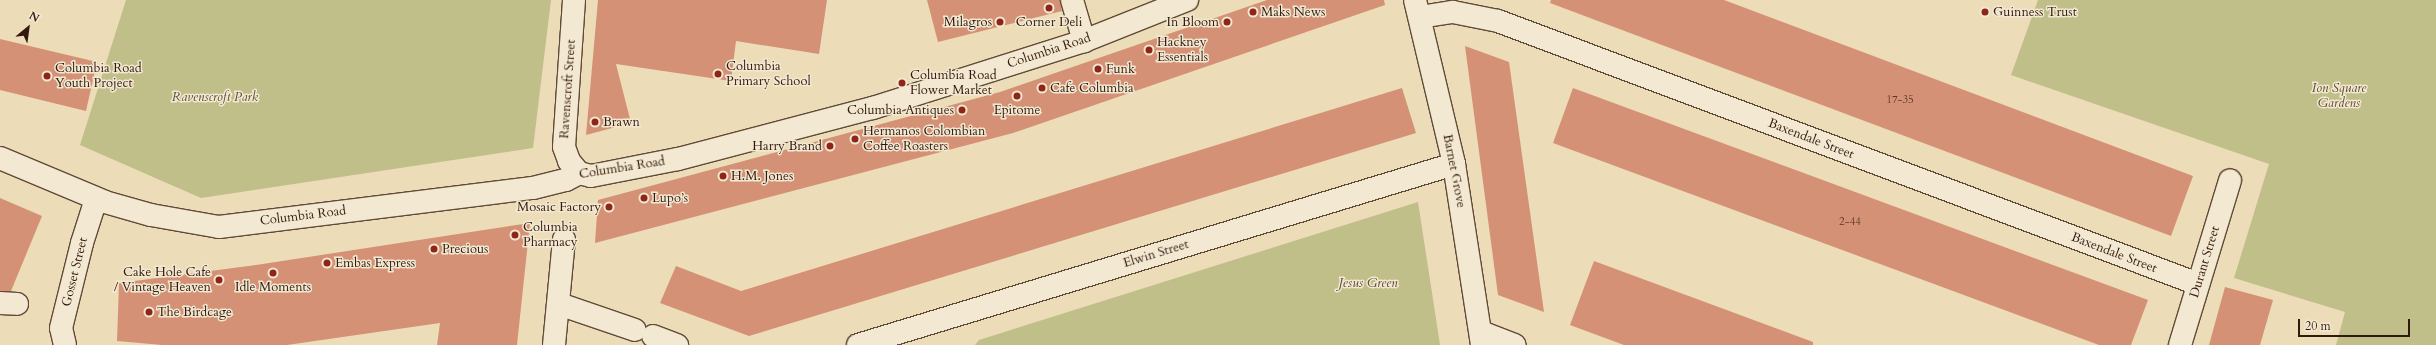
<!DOCTYPE html>
<html>
<head>
<meta charset="utf-8">
<style>
  body { margin:0 }
  #map { position:relative; width:2436px; height:345px; overflow:hidden; background:#eddcb8; font-family:Cardo,serif }
  div>[style] { position:absolute }
  .green>* { inset:0; background:#c0be89 }
  .building>* { inset:0; background:#d49176 }
  .roads { filter:drop-shadow(1px 0 #604a38) drop-shadow(-1px 0 #604a38) drop-shadow(0 1px #604a38) drop-shadow(0 -1px #604a38) }
  .lane>* { height:22px; margin:-11px; padding:0 11px; transform-origin:11px; border-radius:11px; background:#f3e8d1 }
  .street>* { height:22px; margin:-11px; padding:0 11px; transform-origin:11px; border-radius:11px; background:#f3e8d1 }
  .dots>* { width:11px; height:11px; translate:-50% -50%; box-sizing:border-box; border:2px solid #f3e8d1; border-radius:50% }
  span { translate:-50% -50%; white-space:nowrap; text-align:center; line-height:1.15; -webkit-text-stroke:3px #f3e8d1; paint-order:stroke }
  .number-label { font-size:11px; color:#5a3728 }
  .number-label span { -webkit-text-stroke-width:0 }
  .poi-label { font-size:13px; color:#31190e }
  .left { translate:0 -50%; text-align:left }
  .right { translate:-100% -50%; text-align:right }
  .street-label { font-size:13px; color:#31190e }
  .park-label { font-size:13px; color:#5c4b33; font-style:italic }
  .north { position:absolute; left:8px; top:8px; width:40px; height:40px; -webkit-text-stroke:3px #f3e8d1; paint-order:stroke; rotate:29deg; font-size:11px; font-weight:700; line-height:16px; text-align:center; color:#31190e }
  .north::after { content:''; display:block; margin:auto; width:14px; height:18px; background:#31190e; clip-path:polygon(50% 0,100% 100%,50% 72%,0 100%) }
  .scale { position:absolute; left:2298px; top:319px; width:112px; height:18px; box-sizing:border-box; border:2px solid #31190e; border-top:0; padding-left:5px; font-size:12px; line-height:14px; white-space:nowrap; color:#31190e; -webkit-text-stroke:3px #f3e8d1; paint-order:stroke }
</style>
</head>
<body>
<div id="map">
  <div class="green">
    <i style="clip-path:polygon(126px 0,551px 0,533px 148px,201px 198px,80px 145px)"></i>
    <i style="clip-path:polygon(2038px 0,2436px 0,2436px 345px,2336px 345px,2345px 312px,2234px 278px,2269px 164px,2011px 75px)"></i>
    <i style="clip-path:polygon(1418px 202px,1440px 345px,975px 345px,979px 340px)"></i>
  </div>
  <div class="building">
    <i style="clip-path:polygon(598px 0,827px 0,819px 54px,736px 41px,731px 81px,616px 64px,631px 123px,586px 135px)"></i>
    <i style="clip-path:polygon(927px 0,1060px 0,1062px 11px,938px 42px)"></i>
    <i style="clip-path:polygon(1267px 0,1384px 0,1385px 5px,1013px 133px,595px 243px,598px 200px,1000px 92px)"></i>
    <i style="clip-path:polygon(1551px 0,1724px 0,2193px 176px,2171px 236px,1550px 3px)"></i>
    <i style="clip-path:polygon(0 39px,97px 62px,86px 111px,0 90px)"></i>
    <i style="clip-path:polygon(1465px 46px,1509px 62px,1544px 312px,1498px 295px)"></i>
    <i style="clip-path:polygon(1402px 88px,1416px 133px,749px 336px,660px 303px,676px 266px,741px 291px)"></i>
    <i style="clip-path:polygon(1573px 88px,2148px 300px,2131px 345px,2099px 345px,1553px 143px)"></i>
    <i style="clip-path:polygon(0 198px,42px 216px,11px 291px,0 291px)"></i>
    <i style="clip-path:polygon(530px 223px,517px 345px,437px 345px,440px 323px,287px 345px,162px 345px,117px 341px,119px 283px,256px 265px)"></i>
    <i style="clip-path:polygon(1594px 261px,1813px 342px,1813px 345px,1624px 345px,1570px 325px)"></i>
    <i style="clip-path:polygon(2225px 287px,2273px 300px,2260px 345px,2209px 345px)"></i>
  </div>
  <div class="roads">
    <div class="lane">
      <i style="left:0;top:303px;width:17px;rotate:3deg"></i>
    </div>
    <div class="street">
      <i style="left:574px;top:0;width:147px;rotate:93.9deg"></i>
      <i style="left:564px;top:147px;width:15px;rotate:70deg"></i>
      <i style="left:569px;top:161px;width:16px;rotate:50deg"></i>
      <i style="left:1072px;top:0;width:43px;rotate:73.7deg"></i>
      <i style="left:1415px;top:0;width:169px;rotate:76.6deg"></i>
      <i style="left:1454px;top:164px;width:183px;rotate:81.2deg"></i>
      <i style="left:1420px;top:17px;width:33px;rotate:-9deg"></i>
      <i style="left:1453px;top:12px;width:46px;rotate:11.3deg"></i>
      <i style="left:1498px;top:21px;width:748px;rotate:20.59deg"></i>
      <i style="left:0;top:158px;width:114px;rotate:22.7deg"></i>
      <i style="left:105px;top:202px;width:48px;rotate:15.8deg"></i>
      <i style="left:151px;top:215px;width:69px;rotate:10deg"></i>
      <i style="left:219px;top:227px;width:316px;rotate:-7.1deg"></i>
      <i style="left:533px;top:188px;width:34px;rotate:-14deg"></i>
      <i style="left:566px;top:180px;width:15px;rotate:-28deg"></i>
      <i style="left:579px;top:173px;width:12px;rotate:14deg"></i>
      <i style="left:591px;top:176px;width:89px;rotate:-11.1deg"></i>
      <i style="left:678px;top:159px;width:202px;rotate:-14.7deg"></i>
      <i style="left:873px;top:108px;width:221px;rotate:-17.6deg"></i>
      <i style="left:1084px;top:41px;width:111px;rotate:-21.7deg"></i>
      <i style="left:559px;top:304px;width:80px;rotate:18.9deg"></i>
      <i style="left:1481px;top:332px;width:36px;rotate:21deg"></i>
      <i style="left:653px;top:336px;width:26px;rotate:21deg"></i>
      <i style="left:65px;top:345px;width:17px;rotate:-103deg"></i>
      <i style="left:61px;top:328px;width:88px;rotate:-76.1deg"></i>
      <i style="left:82px;top:243px;width:46px;rotate:-72.3deg"></i>
      <i style="left:554px;top:345px;width:106px;rotate:-84.6deg"></i>
      <i style="left:858px;top:345px;width:623px;rotate:-16.89deg"></i>
      <i style="left:2180px;top:345px;width:172px;rotate:-73.1deg"></i>
    </div>
  </div>
  <div class="dots">
    <i style="left:1049px;top:8px;background:#8f2418"></i>
    <i style="left:1253px;top:12px;background:#8f2418"></i>
    <i style="left:1985px;top:12px;background:#8f2418"></i>
    <i style="left:1000px;top:22px;background:#8f2418"></i>
    <i style="left:1227px;top:22px;background:#8f2418"></i>
    <i style="left:1149px;top:50px;background:#8f2418"></i>
    <i style="left:1098px;top:69px;background:#8f2418"></i>
    <i style="left:718px;top:74px;background:#8f2418"></i>
    <i style="left:47px;top:76px;background:#8f2418"></i>
    <i style="left:902px;top:83px;background:#8f2418"></i>
    <i style="left:1042px;top:88px;background:#8f2418"></i>
    <i style="left:1017px;top:96px;background:#8f2418"></i>
    <i style="left:962px;top:110px;background:#8f2418"></i>
    <i style="left:595px;top:122px;background:#8f2418"></i>
    <i style="left:855px;top:139px;background:#8f2418"></i>
    <i style="left:830px;top:146px;background:#8f2418"></i>
    <i style="left:723px;top:176px;background:#8f2418"></i>
    <i style="left:644px;top:198px;background:#8f2418"></i>
    <i style="left:609px;top:207px;background:#8f2418"></i>
    <i style="left:515px;top:235px;background:#8f2418"></i>
    <i style="left:434px;top:249px;background:#8f2418"></i>
    <i style="left:327px;top:263px;background:#8f2418"></i>
    <i style="left:273px;top:273px;background:#8f2418"></i>
    <i style="left:219px;top:280px;background:#8f2418"></i>
    <i style="left:149px;top:312px;background:#8f2418"></i>
  </div>
  <div class="number-label">
    <span style="left:1900px;top:100px">17-35</span>
    <span style="left:1850px;top:222px">2-44</span>
  </div>
  <div class="poi-label">
    <span class="left" style="left:1261px;top:12px">Maks News</span>
    <span class="left" style="left:1993px;top:12px">Guinness Trust</span>
    <span class="right" style="left:992px;top:22px">Milagros</span>
    <span style="left:1049px;top:22px">Corner Deli</span>
    <span class="right" style="left:1219px;top:22px">In Bloom</span>
    <span class="left" style="left:1157px;top:50px">Hackney<br>Essentials</span>
    <span class="left" style="left:726px;top:74px">Columbia<br>Primary School</span>
    <span class="left" style="left:55px;top:76px">Columbia Road<br>Youth Project</span>
    <span class="left" style="left:1106px;top:69px">Funk</span>
    <span class="left" style="left:910px;top:83px">Columbia Road<br>Flower Market</span>
    <span class="left" style="left:1050px;top:88px">Cafe Columbia</span>
    <span class="right" style="left:954px;top:110px">Columbia Antiques</span>
    <span style="left:1017px;top:110px">Epitome</span>
    <span class="left" style="left:603px;top:122px">Brawn</span>
    <span class="left" style="left:863px;top:139px">Hermanos Colombian<br>Coffee Roasters</span>
    <span class="right" style="left:822px;top:146px">Harry Brand</span>
    <span class="left" style="left:731px;top:176px">H.M. Jones</span>
    <span class="left" style="left:652px;top:198px">Lupo’s</span>
    <span class="right" style="left:601px;top:207px">Mosaic Factory</span>
    <span class="left" style="left:523px;top:235px">Columbia<br>Pharmacy</span>
    <span class="left" style="left:442px;top:249px">Precious</span>
    <span class="left" style="left:335px;top:263px">Embas Express</span>
    <span class="right" style="left:211px;top:280px">Cake Hole Cafe<br>/ Vintage Heaven</span>
    <span style="left:273px;top:287px">Idle Moments</span>
    <span class="left" style="left:157px;top:312px">The Birdcage</span>
  </div>
  <div class="street-label">
    <span style="left:1049px;top:51px;rotate:-18deg">Columbia Road</span>
    <span style="left:568px;top:89px;rotate:-86deg">Ravenscroft Street</span>
    <span style="left:1811px;top:139px;rotate:21deg">Baxendale Street</span>
    <span style="left:622px;top:168px;rotate:-9deg">Columbia Road</span>
    <span style="left:1454px;top:171px;rotate:79deg">Barnet Grove</span>
    <span style="left:303px;top:216px;rotate:-7deg">Columbia Road</span>
    <span style="left:2114px;top:253px;rotate:21deg">Baxendale Street</span>
    <span style="left:1156px;top:254px;rotate:-17deg">Elwin Street</span>
    <span style="left:2205px;top:262px;rotate:-73deg">Durant Street</span>
    <span style="left:75px;top:272px;rotate:-76deg">Gosset Street</span>
  </div>
  <div class="park-label">
    <span style="left:2339px;top:96px">Ion Square<br>Gardens</span>
    <span style="left:215px;top:97px">Ravenscroft Park</span>
    <span style="left:1368px;top:283px">Jesus Green</span>
  </div>
  <div class="north">N</div>
  <div class="scale">20 m</div>
</div>
</body>
</html>
